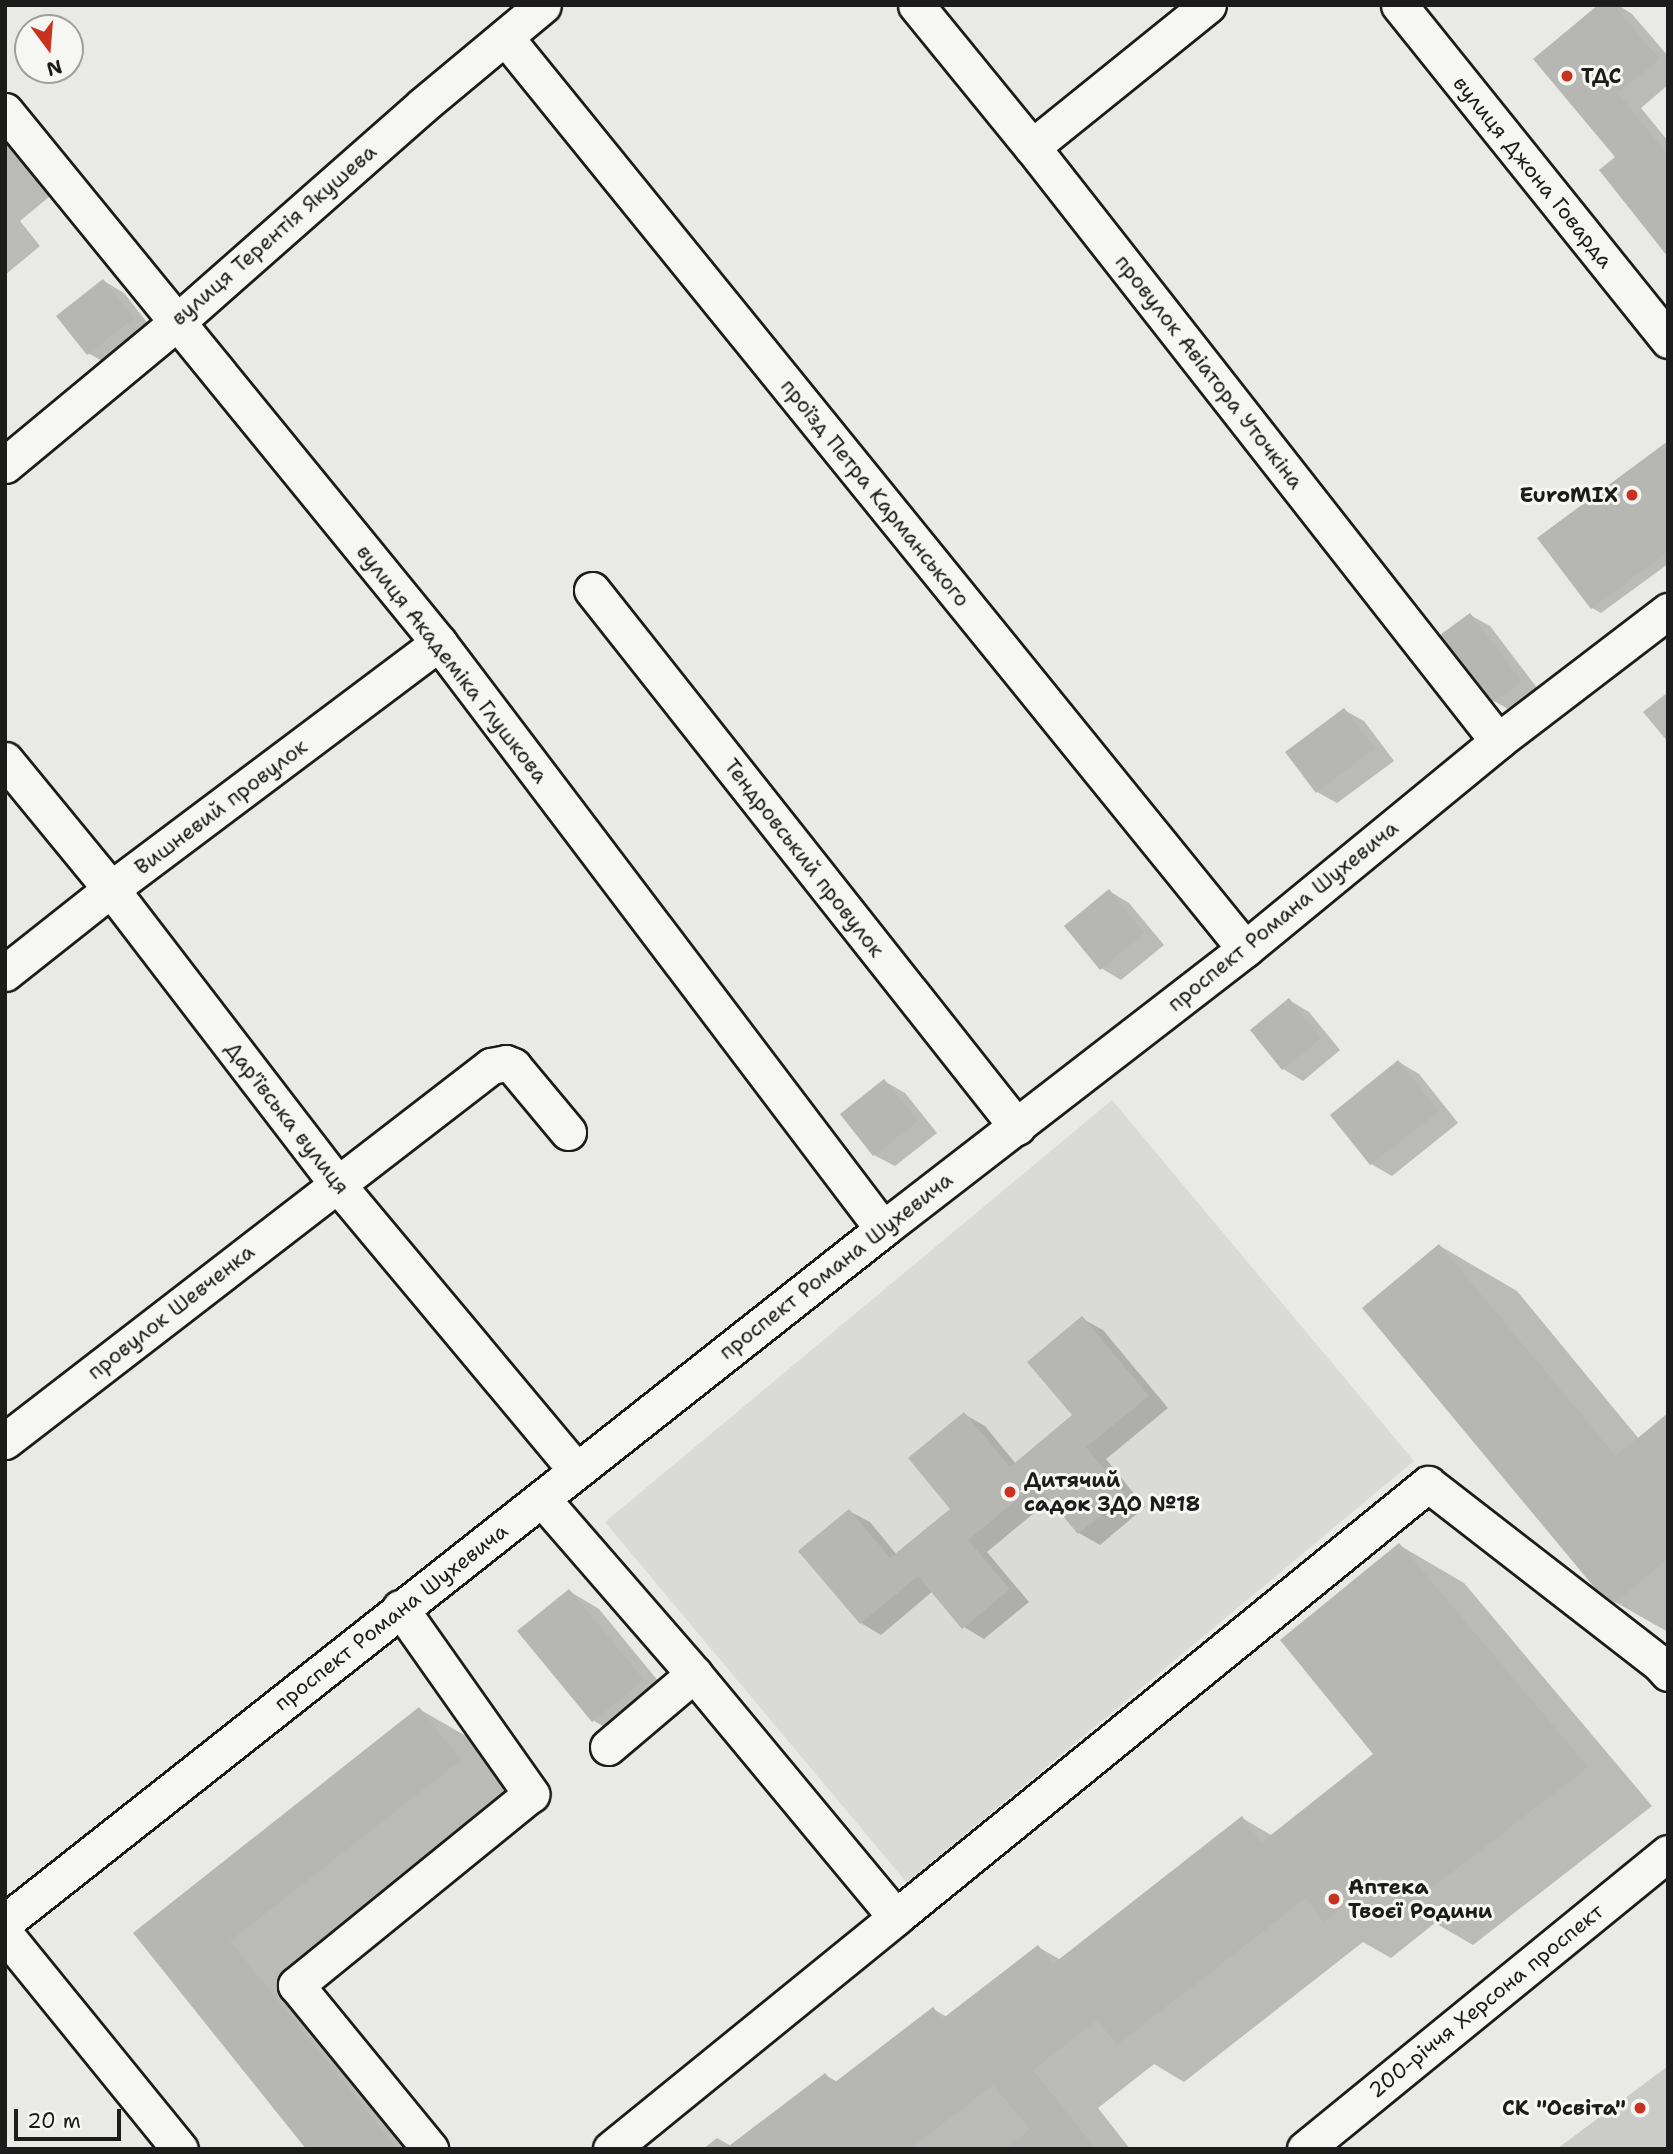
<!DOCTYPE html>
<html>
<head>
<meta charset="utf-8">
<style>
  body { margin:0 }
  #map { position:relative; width:1673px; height:2154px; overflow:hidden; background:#e9e9e5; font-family:"Shantell Sans",sans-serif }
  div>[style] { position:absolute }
  .built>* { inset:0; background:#dadad6 }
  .green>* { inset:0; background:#cbcbc7 }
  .shadow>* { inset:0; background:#0003 }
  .building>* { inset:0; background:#b6b6b3 }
  .roads { filter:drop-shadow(2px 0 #1c1c1c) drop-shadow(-2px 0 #1c1c1c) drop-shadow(0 2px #1c1c1c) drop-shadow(0 -2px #1c1c1c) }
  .minor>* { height:35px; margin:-17.5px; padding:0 17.5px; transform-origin:17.5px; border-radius:17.5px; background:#f6f6f2 }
  .dots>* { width:19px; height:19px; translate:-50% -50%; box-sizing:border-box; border:4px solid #f6f6f2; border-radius:50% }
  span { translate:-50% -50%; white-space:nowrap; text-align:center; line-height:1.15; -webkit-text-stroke:6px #f6f6f2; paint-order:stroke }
  .poi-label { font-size:21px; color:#1c1c1c; font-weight:700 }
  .left { translate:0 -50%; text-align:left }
  .right { translate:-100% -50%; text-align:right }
  .street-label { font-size:21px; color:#1c1c1c }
  .frame { position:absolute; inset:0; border:7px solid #1c1c1c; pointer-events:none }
  .north { position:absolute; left:14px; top:14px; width:70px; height:70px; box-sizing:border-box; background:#f6f6f2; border:2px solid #9f9f9c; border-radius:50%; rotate:164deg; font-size:19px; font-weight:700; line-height:28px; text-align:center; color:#1c1c1c }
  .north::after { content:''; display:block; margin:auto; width:24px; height:32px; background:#c8321e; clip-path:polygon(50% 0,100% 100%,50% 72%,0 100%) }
  .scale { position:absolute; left:14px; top:2109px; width:107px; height:32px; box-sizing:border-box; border:4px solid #1c1c1c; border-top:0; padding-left:9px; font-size:21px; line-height:24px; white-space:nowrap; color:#1c1c1c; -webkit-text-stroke:5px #f6f6f2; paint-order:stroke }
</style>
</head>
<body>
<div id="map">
  <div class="built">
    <i style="clip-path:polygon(1112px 1100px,1414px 1461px,907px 1883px,605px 1522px)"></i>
  </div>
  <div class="green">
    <i style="clip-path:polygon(1668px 2066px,1668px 2149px,1557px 2149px)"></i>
  </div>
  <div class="shadow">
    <i style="clip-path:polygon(1601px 5px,1618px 5px,1632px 14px,1668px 56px,1668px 85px,1641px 108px,1668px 141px,1668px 250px,1618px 157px)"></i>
    <i style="clip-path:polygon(5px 131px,55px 192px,20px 221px,40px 246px,5px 275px)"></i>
    <i style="clip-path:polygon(104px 281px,124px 293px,153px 330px,109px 365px,88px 353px)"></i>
    <i style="clip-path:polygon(1668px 449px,1668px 564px,1601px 613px,1592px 608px)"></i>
    <i style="clip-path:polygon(1470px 615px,1490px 626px,1541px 693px,1515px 713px,1494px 701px)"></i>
    <i style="clip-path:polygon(1668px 692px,1668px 742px,1643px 712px)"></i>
    <i style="clip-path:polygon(1344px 710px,1364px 721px,1394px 761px,1337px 803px,1317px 792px)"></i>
    <i style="clip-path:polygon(1109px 891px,1129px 903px,1164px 945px,1121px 980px,1101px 968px)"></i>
    <i style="clip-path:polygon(1289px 1000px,1309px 1012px,1340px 1050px,1303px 1081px,1283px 1069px)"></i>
    <i style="clip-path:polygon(1399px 1062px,1419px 1074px,1458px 1123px,1392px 1176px,1371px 1164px)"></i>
    <i style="clip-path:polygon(884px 1081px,905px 1093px,937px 1133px,895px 1166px,874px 1155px)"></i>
    <i style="clip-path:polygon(1440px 1246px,1517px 1291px,1639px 1439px,1668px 1415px,1668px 1632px,1615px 1602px)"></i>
    <i style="clip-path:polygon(1083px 1319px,1103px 1330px,1168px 1408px,1106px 1459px,1145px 1507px,1100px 1545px,1079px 1533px,1051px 1499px,987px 1552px,1029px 1602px,984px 1639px,964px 1627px,933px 1591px,881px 1635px,861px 1623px,849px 1511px,870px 1522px,897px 1555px,953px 1509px,964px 1414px,985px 1426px,1016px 1464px,1074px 1415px)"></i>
    <i style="clip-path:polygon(1399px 1545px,1464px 1583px,1652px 1806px,1473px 1945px,1435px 1923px,1391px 1958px,1363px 1942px,1184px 2082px,1154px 2064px,1098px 2108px,1130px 2149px,703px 2149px,717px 2138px,731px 2146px,825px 2075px,838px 2082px,933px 2009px,947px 2017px,1038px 1947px,1061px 1960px,1242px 1818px,1273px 1836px,1376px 1754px)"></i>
    <i style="clip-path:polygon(569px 1591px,599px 1609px,673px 1699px,624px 1738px,594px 1721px)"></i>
    <i style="clip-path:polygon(419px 1709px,485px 1747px,525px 1799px,294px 1980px,430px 2149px,308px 2149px,135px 1933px)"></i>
  </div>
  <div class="building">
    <i style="clip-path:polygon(1598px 5px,1614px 5px,1659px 59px,1618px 93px,1668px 155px,1668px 257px,1599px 170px,1615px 157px,1533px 59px)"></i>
    <i style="clip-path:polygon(103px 279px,134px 318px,87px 355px,56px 316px)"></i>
    <i style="clip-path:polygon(1668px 441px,1668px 551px,1591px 609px,1537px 538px)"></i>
    <i style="clip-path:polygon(1470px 613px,1522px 681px,1493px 702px,1440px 635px)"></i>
    <i style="clip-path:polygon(1344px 708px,1375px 748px,1316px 793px,1285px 752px)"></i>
    <i style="clip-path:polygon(1109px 889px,1144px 933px,1100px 970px,1064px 926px)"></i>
    <i style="clip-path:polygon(1289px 998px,1321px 1038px,1282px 1070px,1250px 1030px)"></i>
    <i style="clip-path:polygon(1398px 1060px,1439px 1111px,1370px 1165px,1330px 1115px)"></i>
    <i style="clip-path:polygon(884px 1079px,918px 1121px,873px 1156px,840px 1114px)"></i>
    <i style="clip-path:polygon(1439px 1244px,1616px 1456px,1668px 1413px,1668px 1558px,1615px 1603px,1594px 1587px,1362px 1308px)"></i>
    <i style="clip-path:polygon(1082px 1316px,1149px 1396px,1086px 1447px,1126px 1495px,1078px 1534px,1036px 1484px,968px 1540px,1010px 1589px,962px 1629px,918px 1576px,860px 1624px,798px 1551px,849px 1509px,890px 1558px,950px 1509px,908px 1458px,964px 1412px,1010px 1467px,1072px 1415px,1027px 1362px)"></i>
    <i style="clip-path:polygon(1399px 1543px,1588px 1767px,1406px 1908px,1381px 1876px,1324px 1922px,1306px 1898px,1117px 2045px,1097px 2020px,1033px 2070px,1096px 2149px,1005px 2149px,1030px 2129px,993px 2085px,909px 2149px,725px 2149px,825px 2073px,834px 2083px,933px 2007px,942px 2019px,1038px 1945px,1053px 1964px,1242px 1816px,1261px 1843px,1373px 1754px,1280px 1640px)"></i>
    <i style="clip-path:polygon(569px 1589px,644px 1680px,592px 1722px,517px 1631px)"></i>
    <i style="clip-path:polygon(419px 1707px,461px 1760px,230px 1941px,397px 2149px,306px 2149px,133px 1933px)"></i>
  </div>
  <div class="roads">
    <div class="minor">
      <i style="left:916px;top:5px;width:183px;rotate:50.8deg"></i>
      <i style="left:1032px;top:147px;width:755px;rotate:51.89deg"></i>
      <i style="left:1399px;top:5px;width:430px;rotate:51.2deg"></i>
      <i style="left:505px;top:37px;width:1174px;rotate:50.94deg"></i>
      <i style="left:5px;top:111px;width:687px;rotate:50.79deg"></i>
      <i style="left:439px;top:643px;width:735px;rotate:52.85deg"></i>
      <i style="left:1032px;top:147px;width:226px;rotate:-38.9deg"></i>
      <i style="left:5px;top:465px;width:224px;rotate:-39.7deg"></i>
      <i style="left:177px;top:322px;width:328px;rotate:-41.4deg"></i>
      <i style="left:423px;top:105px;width:156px;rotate:-39.8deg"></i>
      <i style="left:592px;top:590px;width:685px;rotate:51.64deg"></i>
      <i style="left:5px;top:760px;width:167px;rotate:50.6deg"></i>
      <i style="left:111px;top:889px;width:372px;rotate:52.5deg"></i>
      <i style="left:337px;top:1184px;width:373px;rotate:50.1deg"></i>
      <i style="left:5px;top:973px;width:135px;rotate:-38.4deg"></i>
      <i style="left:111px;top:889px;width:410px;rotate:-36.9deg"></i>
      <i style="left:5px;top:1441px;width:614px;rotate:-37.65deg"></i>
      <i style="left:491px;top:1066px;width:15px;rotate:-11deg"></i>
      <i style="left:506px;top:1063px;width:8px;rotate:23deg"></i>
      <i style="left:513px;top:1066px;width:86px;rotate:50.2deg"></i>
      <i style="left:542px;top:1499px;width:232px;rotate:49deg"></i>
      <i style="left:694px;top:1674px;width:316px;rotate:50.3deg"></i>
      <i style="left:896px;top:1917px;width:686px;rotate:-39.14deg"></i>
      <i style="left:1428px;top:1484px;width:294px;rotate:37.8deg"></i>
      <i style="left:1660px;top:1664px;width:12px;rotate:48deg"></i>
      <i style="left:400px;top:1608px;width:228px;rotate:54.8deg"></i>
      <i style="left:531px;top:1794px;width:303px;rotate:140.9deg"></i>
      <i style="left:296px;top:1985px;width:212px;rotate:50.7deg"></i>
      <i style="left:608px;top:1747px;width:113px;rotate:-40.3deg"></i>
      <i style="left:5px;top:1922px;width:1119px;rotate:-38.28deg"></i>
      <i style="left:883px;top:1229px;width:458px;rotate:-37.7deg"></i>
      <i style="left:1245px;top:949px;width:328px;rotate:-39.4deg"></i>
      <i style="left:1498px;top:741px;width:214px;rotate:-37.4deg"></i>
      <i style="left:5px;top:1934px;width:277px;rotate:50.9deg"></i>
      <i style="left:611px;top:2149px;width:367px;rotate:-39.1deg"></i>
      <i style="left:1305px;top:2149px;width:468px;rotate:-39.2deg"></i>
    </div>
  </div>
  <div class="dots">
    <i style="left:1567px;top:76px;background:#c8321e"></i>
    <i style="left:1632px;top:495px;background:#c8321e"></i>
    <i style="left:1010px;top:1492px;background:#c8321e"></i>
    <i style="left:1334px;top:1899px;background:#c8321e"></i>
    <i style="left:1640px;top:2108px;background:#c8321e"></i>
  </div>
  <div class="poi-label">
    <span class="left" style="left:1581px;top:76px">ТДС</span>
    <span class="right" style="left:1618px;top:495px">EuroMIX</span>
    <span class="left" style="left:1024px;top:1492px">Дитячий<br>садок ЗДО №18</span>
    <span class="left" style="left:1348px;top:1899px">Аптека<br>Твоєї Родини</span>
    <span class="right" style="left:1626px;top:2108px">СК "Освіта"</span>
  </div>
  <div class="street-label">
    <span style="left:1533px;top:172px;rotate:51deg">вулиця Джона Говарда</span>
    <span style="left:274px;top:235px;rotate:-41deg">вулиця Терентія Якушева</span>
    <span style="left:1209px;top:372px;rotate:52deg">провулок Авіатора Уточкіна</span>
    <span style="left:875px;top:493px;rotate:51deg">проїзд Петра Карманського</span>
    <span style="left:452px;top:664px;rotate:52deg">вулиця Академіка Глушкова</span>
    <span style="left:221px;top:807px;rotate:-37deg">Вишневий провулок</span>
    <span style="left:804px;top:858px;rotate:52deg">Тендровський провулок</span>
    <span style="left:1283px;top:916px;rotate:-39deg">проспект Романа Шухевича</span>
    <span style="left:287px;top:1118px;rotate:52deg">Дар'ївська вулиця</span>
    <span style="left:836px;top:1266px;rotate:-38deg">проспект Романа Шухевича</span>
    <span style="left:171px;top:1312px;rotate:-38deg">провулок Шевченка</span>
    <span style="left:391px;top:1617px;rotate:-38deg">проспект Романа Шухевича</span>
    <span style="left:1486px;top:2001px;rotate:-39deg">200-річчя Херсона проспект</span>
  </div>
  <div class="frame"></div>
  <div class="north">N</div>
  <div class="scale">20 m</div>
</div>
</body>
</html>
